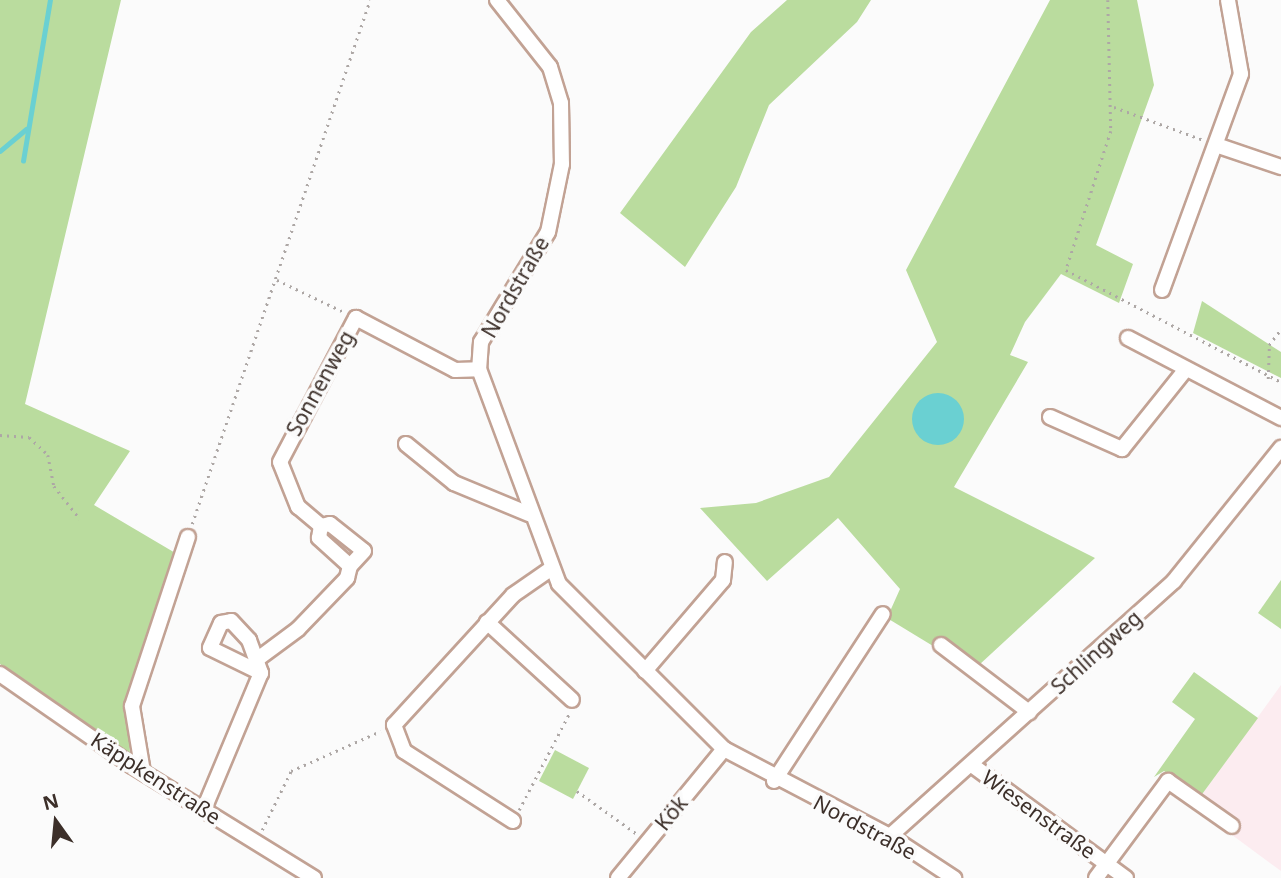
<!DOCTYPE html>
<html>
<head>
<meta charset="utf-8">
<style>
  body { margin:0 }
  #map { position:relative; width:1281px; height:878px; overflow:hidden; background:#fbfbfb; font-family:"Noto Sans",sans-serif }
  div>[style] { position:absolute }
  .commercial>* { inset:0; background:#fcecf0 }
  .green>* { inset:0; background:#badc9e }
  .water>* { inset:0; background:#6ad0d2 }
  .round { border-radius:50% }
  .stream>* { height:4.5px; margin:-2.25px; padding:0 2.25px; transform-origin:2.25px; border-radius:2.25px; background:#6ad0d2 }
  .path>* { height:2.5px; margin-top:-1.25px; transform-origin:0; background:repeating-linear-gradient(90deg,#ada7a5 0 2px,transparent 0 7px) }
  .roads { filter:drop-shadow(2px 0 #c2a294) drop-shadow(-2px 0 #c2a294) drop-shadow(0 2px #c2a294) drop-shadow(0 -2px #c2a294) }
  .minor>* { height:14px; margin:-7px; padding:0 7px; transform-origin:7px; border-radius:7px; background:#fff }
  span { translate:-50% -50%; white-space:nowrap; text-align:center; line-height:1.15; -webkit-text-stroke:7px #fbfbfb; paint-order:stroke }
  .street-label { font-size:21px; color:#3c2f29 }
  .north { position:absolute; left:21px; top:787px; width:70px; height:70px; -webkit-text-stroke:5px #fbfbfb; paint-order:stroke; rotate:345deg; font-size:19px; font-weight:700; line-height:28px; text-align:center; color:#3c2f29 }
  .north::after { content:''; display:block; margin:auto; width:24px; height:32px; background:#3c2f29; clip-path:polygon(50% 0,100% 100%,50% 72%,0 100%) }
</style>
</head>
<body>
<div id="map">
  <div class="commercial">
    <i style="clip-path:polygon(1281px 685px,1281px 871px,1228px 832px,1235px 822px,1200px 797px)"></i>
  </div>
  <div class="green">
    <i style="clip-path:polygon(0 0,121px 0,25px 404px,130px 451px,94px 505px,177px 554px,128px 704px,130px 754px,0 664px)"></i>
    <i style="clip-path:polygon(787px 0,871px 0,857px 22px,769px 105px,736px 187px,685px 267px,620px 213px,751px 32px)"></i>
    <i style="clip-path:polygon(1050px 0,1137px 0,1154px 85px,1096px 245px,1133px 264px,1119px 303px,1061px 274px,1025px 322px,1010px 355px,1028px 362px,954px 487px,1095px 558px,979px 665px,940px 637px,933px 646px,887px 618px,900px 589px,838px 518px,767px 581px,700px 508px,756px 503px,829px 477px,937px 342px,906px 270px)"></i>
    <i style="clip-path:polygon(1202px 301px,1281px 352px,1281px 378px,1193px 333px)"></i>
    <i style="clip-path:polygon(1281px 580px,1281px 629px,1258px 613px)"></i>
    <i style="clip-path:polygon(1194px 672px,1258px 718px,1200px 797px,1164px 771px,1154px 777px,1195px 719px,1172px 702px)"></i>
    <i style="clip-path:polygon(555px 750px,589px 768px,573px 799px,539px 781px)"></i>
  </div>
  <div class="water">
    <i class="round" style="left:912px;top:393px;width:52px;height:52px"></i>
  </div>
  <div class="stream">
    <i style="left:0;top:151px;width:34px;rotate:-40deg"></i>
    <i style="left:23px;top:161px;width:163px;rotate:-80.5deg"></i>
  </div>
  <div class="path">
    <i style="left:1108px;top:0;width:131px;rotate:88.7deg"></i>
    <i style="left:1111px;top:131px;width:146px;rotate:107.9deg"></i>
    <i style="left:1066px;top:270px;width:242px;rotate:27.5deg"></i>
    <i style="left:1114px;top:107px;width:95px;rotate:20.3deg"></i>
    <i style="left:277px;top:280px;width:74px;rotate:25.5deg"></i>
    <i style="left:1268px;top:379px;width:34px;rotate:-88deg"></i>
    <i style="left:1269px;top:345px;width:20px;rotate:-53deg"></i>
    <i style="left:0;top:435px;width:29px;rotate:4deg"></i>
    <i style="left:29px;top:437px;width:26px;rotate:43deg"></i>
    <i style="left:48px;top:455px;width:32px;rotate:79deg"></i>
    <i style="left:54px;top:486px;width:42px;rotate:51.8deg"></i>
    <i style="left:192px;top:524px;width:553px;rotate:-71.24deg"></i>
    <i style="left:577px;top:791px;width:74px;rotate:35.6deg"></i>
    <i style="left:519px;top:810px;width:108px;rotate:-62.5deg"></i>
    <i style="left:262px;top:830px;width:66px;rotate:-63.8deg"></i>
    <i style="left:291px;top:771px;width:98px;rotate:-24deg"></i>
  </div>
  <div class="roads">
    <div class="minor">
      <i style="left:497px;top:0;width:85px;rotate:51.7deg"></i>
      <i style="left:550px;top:67px;width:38px;rotate:73deg"></i>
      <i style="left:561px;top:103px;width:61px;rotate:89.1deg"></i>
      <i style="left:562px;top:164px;width:69px;rotate:101.6deg"></i>
      <i style="left:548px;top:232px;width:129px;rotate:121.3deg"></i>
      <i style="left:481px;top:342px;width:27px;rotate:94deg"></i>
      <i style="left:479px;top:369px;width:229px;rotate:69.6deg"></i>
      <i style="left:559px;top:584px;width:233px;rotate:45deg"></i>
      <i style="left:724px;top:749px;width:187px;rotate:27.7deg"></i>
      <i style="left:890px;top:836px;width:77px;rotate:33.3deg"></i>
      <i style="left:1216px;top:145px;width:69px;rotate:18.7deg"></i>
      <i style="left:1162px;top:290px;width:230px;rotate:-69.9deg"></i>
      <i style="left:1241px;top:74px;width:75px;rotate:-100deg"></i>
      <i style="left:1128px;top:338px;width:173px;rotate:27.6deg"></i>
      <i style="left:1050px;top:417px;width:79px;rotate:24deg"></i>
      <i style="left:1122px;top:449px;width:102px;rotate:-51.3deg"></i>
      <i style="left:406px;top:444px;width:62px;rotate:39.1deg"></i>
      <i style="left:454px;top:483px;width:81px;rotate:22.5deg"></i>
      <i style="left:321px;top:526px;width:9px;rotate:-13deg"></i>
      <i style="left:330px;top:524px;width:43px;rotate:38.5deg"></i>
      <i style="left:364px;top:551px;width:21px;rotate:133deg"></i>
      <i style="left:350px;top:566px;width:42px;rotate:-137.9deg"></i>
      <i style="left:319px;top:538px;width:12px;rotate:-81deg"></i>
      <i style="left:321px;top:526px;width:30px;rotate:-140deg"></i>
      <i style="left:298px;top:507px;width:48px;rotate:-111.8deg"></i>
      <i style="left:280px;top:462px;width:163px;rotate:-62.2deg"></i>
      <i style="left:356px;top:318px;width:112px;rotate:27.7deg"></i>
      <i style="left:455px;top:370px;width:24px;rotate:-2deg"></i>
      <i style="left:487px;top:622px;width:115px;rotate:42.5deg"></i>
      <i style="left:941px;top:645px;width:111px;rotate:37.3deg"></i>
      <i style="left:259px;top:658px;width:49px;rotate:-36.6deg"></i>
      <i style="left:298px;top:629px;width:71px;rotate:-46.1deg"></i>
      <i style="left:347px;top:578px;width:12px;rotate:-76deg"></i>
      <i style="left:645px;top:671px;width:120px;rotate:-49.4deg"></i>
      <i style="left:723px;top:580px;width:18px;rotate:-84deg"></i>
      <i style="left:0;top:674px;width:160px;rotate:34.8deg"></i>
      <i style="left:131px;top:765px;width:215px;rotate:31.7deg"></i>
      <i style="left:972px;top:765px;width:191px;rotate:36.3deg"></i>
      <i style="left:143px;top:772px;width:67px;rotate:-99.5deg"></i>
      <i style="left:132px;top:706px;width:178px;rotate:-71.7deg"></i>
      <i style="left:774px;top:781px;width:199px;rotate:-56.9deg"></i>
      <i style="left:204px;top:809px;width:147px;rotate:-67.3deg"></i>
      <i style="left:261px;top:673px;width:35px;rotate:-110deg"></i>
      <i style="left:249px;top:640px;width:26px;rotate:-133deg"></i>
      <i style="left:231px;top:621px;width:10px;rotate:169deg"></i>
      <i style="left:221px;top:623px;width:27px;rotate:114deg"></i>
      <i style="left:210px;top:648px;width:57px;rotate:26.1deg"></i>
      <i style="left:513px;top:821px;width:130px;rotate:-147.3deg"></i>
      <i style="left:404px;top:751px;width:28px;rotate:-111deg"></i>
      <i style="left:394px;top:725px;width:176px;rotate:-47.5deg"></i>
      <i style="left:513px;top:595px;width:47px;rotate:-34.7deg"></i>
      <i style="left:890px;top:836px;width:382px;rotate:-41.9deg"></i>
      <i style="left:1174px;top:581px;width:171px;rotate:-51.2deg"></i>
      <i style="left:618px;top:878px;width:167px;rotate:-50.6deg"></i>
      <i style="left:1096px;top:878px;width:121px;rotate:-53.4deg"></i>
      <i style="left:1168px;top:781px;width:78px;rotate:35.1deg"></i>
    </div>
  </div>
  <div class="street-label">
    <span style="left:515px;top:287px;rotate:-60deg">Nordstraße</span>
    <span style="left:320px;top:383px;rotate:-61deg">Sonnenweg</span>
    <span style="left:1096px;top:652px;rotate:-42deg">Schlingweg</span>
    <span style="left:156px;top:778px;rotate:33deg">Käppkenstraße</span>
    <span style="left:671px;top:813px;rotate:-51deg">Kök</span>
    <span style="left:1039px;top:814px;rotate:36deg">Wiesenstraße</span>
    <span style="left:865px;top:827px;rotate:28deg">Nordstraße</span>
  </div>
  <div class="north">N</div>
</div>
</body>
</html>
